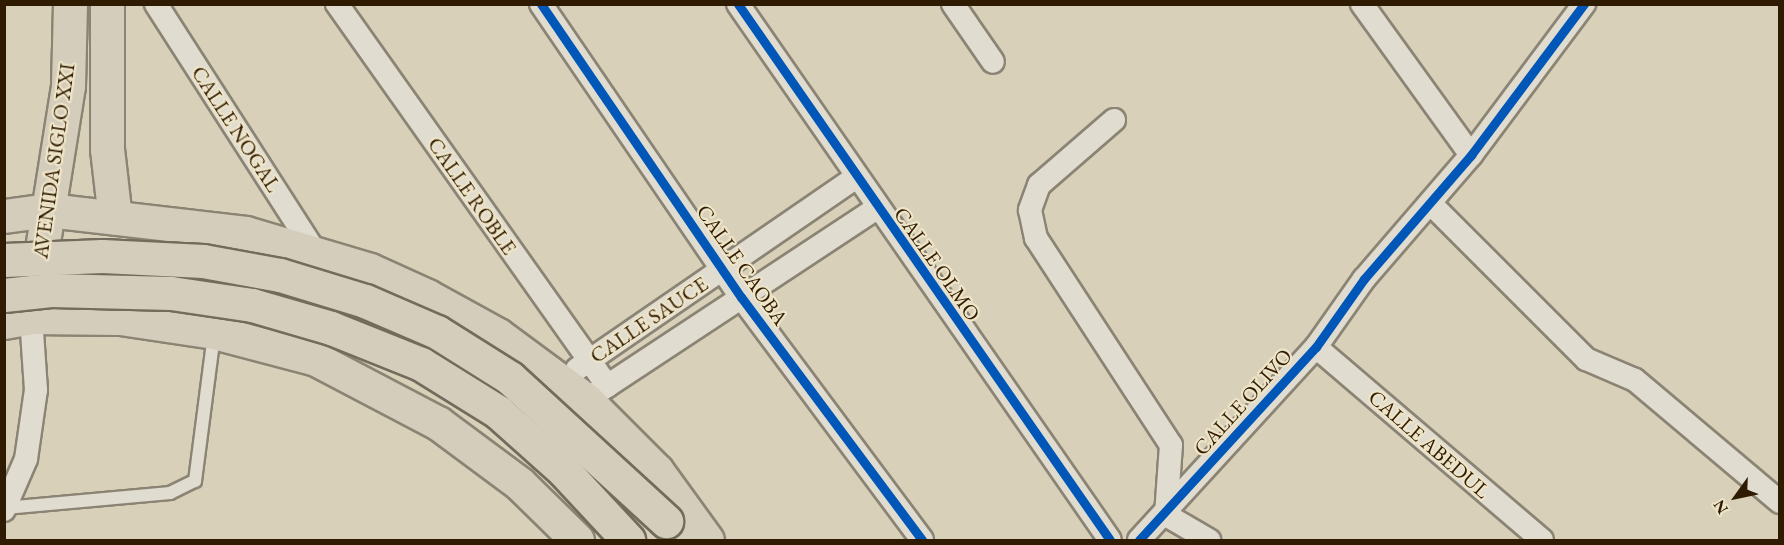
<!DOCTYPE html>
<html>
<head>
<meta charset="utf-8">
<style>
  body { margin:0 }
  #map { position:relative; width:1784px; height:545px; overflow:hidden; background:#d8d0b8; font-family:"EB Garamond",serif }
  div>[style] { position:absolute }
  .roads { filter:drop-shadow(2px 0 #8b8474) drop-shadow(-2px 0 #8b8474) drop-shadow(0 2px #8b8474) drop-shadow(0 -2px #8b8474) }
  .service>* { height:12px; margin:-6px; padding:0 6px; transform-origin:6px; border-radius:6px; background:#e0dcd0 }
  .minor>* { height:22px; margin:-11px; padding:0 11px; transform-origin:11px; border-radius:11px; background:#e0dcd0 }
  .primary>* { height:33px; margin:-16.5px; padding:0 16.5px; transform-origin:16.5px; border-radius:16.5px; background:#d5cdbb }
  .trunk>* { height:33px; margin:-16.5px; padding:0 16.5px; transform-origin:16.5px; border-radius:16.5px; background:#d5cdbb }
  .bridges { filter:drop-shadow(2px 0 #736b5c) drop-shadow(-2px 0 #736b5c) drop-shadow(0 2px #736b5c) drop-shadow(0 -2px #736b5c) }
  .primary-bridge>* { height:33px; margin:-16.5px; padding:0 16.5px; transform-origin:16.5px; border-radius:16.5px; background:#d5cdbb }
  .cycleway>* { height:9px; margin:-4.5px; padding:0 4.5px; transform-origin:4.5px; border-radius:4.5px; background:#0057b8 }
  span { translate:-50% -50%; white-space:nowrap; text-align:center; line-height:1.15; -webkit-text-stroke:4.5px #eee4c8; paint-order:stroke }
  .street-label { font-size:21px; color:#2f1b01 }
  .frame { position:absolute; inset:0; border:6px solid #2f1b01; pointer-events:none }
  .north { position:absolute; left:1706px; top:467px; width:60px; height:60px; -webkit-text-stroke:4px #eee4c8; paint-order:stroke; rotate:237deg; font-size:16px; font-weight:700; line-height:24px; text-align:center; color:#2f1b01 }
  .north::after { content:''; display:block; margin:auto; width:21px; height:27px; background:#2f1b01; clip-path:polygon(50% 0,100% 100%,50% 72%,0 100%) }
</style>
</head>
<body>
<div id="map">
  <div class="roads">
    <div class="service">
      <i style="left:5px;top:508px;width:166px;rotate:-5.2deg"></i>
      <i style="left:170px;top:493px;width:28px;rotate:-26deg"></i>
      <i style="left:195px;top:481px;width:147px;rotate:-82.6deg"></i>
    </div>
    <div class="minor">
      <i style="left:156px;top:4px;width:296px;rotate:57.3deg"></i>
      <i style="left:337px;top:4px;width:468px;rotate:54.7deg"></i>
      <i style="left:541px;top:4px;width:355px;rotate:55.7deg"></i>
      <i style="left:741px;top:297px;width:303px;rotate:53.3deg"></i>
      <i style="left:738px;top:4px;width:652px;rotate:55.24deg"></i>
      <i style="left:953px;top:4px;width:70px;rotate:55.4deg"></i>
      <i style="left:1362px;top:4px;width:186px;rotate:54.2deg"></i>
      <i style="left:1114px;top:120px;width:99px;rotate:139.1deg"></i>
      <i style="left:1039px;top:185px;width:27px;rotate:110deg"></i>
      <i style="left:1030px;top:210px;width:29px;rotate:78deg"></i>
      <i style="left:1036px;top:238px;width:247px;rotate:56.9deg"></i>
      <i style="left:1171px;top:445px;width:70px;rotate:94.1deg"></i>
      <i style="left:1166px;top:515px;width:50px;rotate:30.2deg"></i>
      <i style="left:1430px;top:203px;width:221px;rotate:45deg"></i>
      <i style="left:1586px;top:359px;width:53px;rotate:23.2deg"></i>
      <i style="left:1635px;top:380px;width:189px;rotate:40.1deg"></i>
      <i style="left:1316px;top:347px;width:297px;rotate:40.5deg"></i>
      <i style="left:577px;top:369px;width:337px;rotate:-34.5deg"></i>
      <i style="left:595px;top:394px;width:338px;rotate:-33.4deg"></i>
      <i style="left:4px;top:510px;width:56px;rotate:-66.7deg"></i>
      <i style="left:26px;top:459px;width:70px;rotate:-81.8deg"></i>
      <i style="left:36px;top:390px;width:73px;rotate:-93.9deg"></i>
      <i style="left:1139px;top:540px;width:262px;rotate:-47.5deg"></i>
      <i style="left:1316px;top:347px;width:83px;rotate:-54.8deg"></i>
      <i style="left:1364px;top:279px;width:164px;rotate:-49.2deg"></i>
      <i style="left:1471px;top:155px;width:189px;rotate:-53.2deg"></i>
    </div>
    <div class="primary">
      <i style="left:4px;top:216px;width:44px;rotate:-7.8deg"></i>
      <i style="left:4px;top:322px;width:27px;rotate:-10deg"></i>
      <i style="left:666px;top:521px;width:28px;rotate:42deg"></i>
    </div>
    <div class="trunk">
      <i style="left:70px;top:4px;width:82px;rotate:91.4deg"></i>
      <i style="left:68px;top:86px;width:234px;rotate:99.1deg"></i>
      <i style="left:31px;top:317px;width:89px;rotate:0.6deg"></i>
      <i style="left:120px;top:318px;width:95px;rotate:8.5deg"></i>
      <i style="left:214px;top:332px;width:106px;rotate:14.8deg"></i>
      <i style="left:316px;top:359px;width:138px;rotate:27.7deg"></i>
      <i style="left:438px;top:423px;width:102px;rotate:36.6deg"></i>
      <i style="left:520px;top:484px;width:80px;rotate:44.5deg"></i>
      <i style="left:107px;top:4px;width:145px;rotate:90deg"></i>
      <i style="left:107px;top:149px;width:69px;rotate:83.4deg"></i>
      <i style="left:48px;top:210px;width:199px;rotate:6.6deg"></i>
      <i style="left:246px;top:233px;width:129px;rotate:16.6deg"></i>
      <i style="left:370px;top:270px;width:63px;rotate:24.5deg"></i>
      <i style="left:427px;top:296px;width:81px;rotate:28.8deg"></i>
      <i style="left:498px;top:335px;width:109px;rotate:36.5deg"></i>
      <i style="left:586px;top:400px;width:100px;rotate:45deg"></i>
      <i style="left:657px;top:471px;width:85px;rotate:54.1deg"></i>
    </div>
  </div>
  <div class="bridges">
    <div class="primary-bridge">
      <i style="left:4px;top:260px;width:98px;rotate:-2.3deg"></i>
      <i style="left:102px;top:256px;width:101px;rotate:2.8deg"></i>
      <i style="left:203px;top:261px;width:78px;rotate:10.3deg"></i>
      <i style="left:280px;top:275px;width:89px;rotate:17deg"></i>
      <i style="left:365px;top:301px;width:78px;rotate:23.3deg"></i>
      <i style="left:437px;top:332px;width:86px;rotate:32.2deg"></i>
      <i style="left:510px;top:378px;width:212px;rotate:42.5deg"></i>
      <i style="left:4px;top:295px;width:47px;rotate:-6.1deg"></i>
      <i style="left:51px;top:290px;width:120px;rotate:1.4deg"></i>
      <i style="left:171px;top:293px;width:82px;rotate:8.4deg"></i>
      <i style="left:252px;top:305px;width:82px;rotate:16.2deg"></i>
      <i style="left:331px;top:328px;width:97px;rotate:21.8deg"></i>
      <i style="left:421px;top:364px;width:91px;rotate:31.9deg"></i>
      <i style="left:498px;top:412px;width:87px;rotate:41.7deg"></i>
      <i style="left:563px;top:470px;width:96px;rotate:47.1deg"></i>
    </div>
  </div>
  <div class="cycleway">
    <i style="left:541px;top:4px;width:355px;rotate:55.7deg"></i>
    <i style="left:741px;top:297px;width:303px;rotate:53.3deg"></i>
    <i style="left:738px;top:4px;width:652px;rotate:55.24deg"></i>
    <i style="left:1139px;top:540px;width:262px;rotate:-47.5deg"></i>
    <i style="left:1316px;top:347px;width:83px;rotate:-54.8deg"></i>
    <i style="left:1364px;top:279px;width:164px;rotate:-49.2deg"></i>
    <i style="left:1471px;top:155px;width:189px;rotate:-53.2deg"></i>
  </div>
  <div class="street-label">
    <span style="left:236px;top:129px;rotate:57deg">CALLE NOGAL</span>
    <span style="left:54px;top:161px;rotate:-82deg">AVENIDA SIGLO XXI</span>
    <span style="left:472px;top:196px;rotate:55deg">CALLE ROBLE</span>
    <span style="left:937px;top:264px;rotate:55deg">CALLE OLMO</span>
    <span style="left:742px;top:265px;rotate:55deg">CALLE CAOBA</span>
    <span style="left:649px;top:320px;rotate:-34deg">CALLE SAUCE</span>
    <span style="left:1243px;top:402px;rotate:-48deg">CALLE OLIVO</span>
    <span style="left:1429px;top:444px;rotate:41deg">CALLE ABEDUL</span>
  </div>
  <div class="frame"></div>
  <div class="north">N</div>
</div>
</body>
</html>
